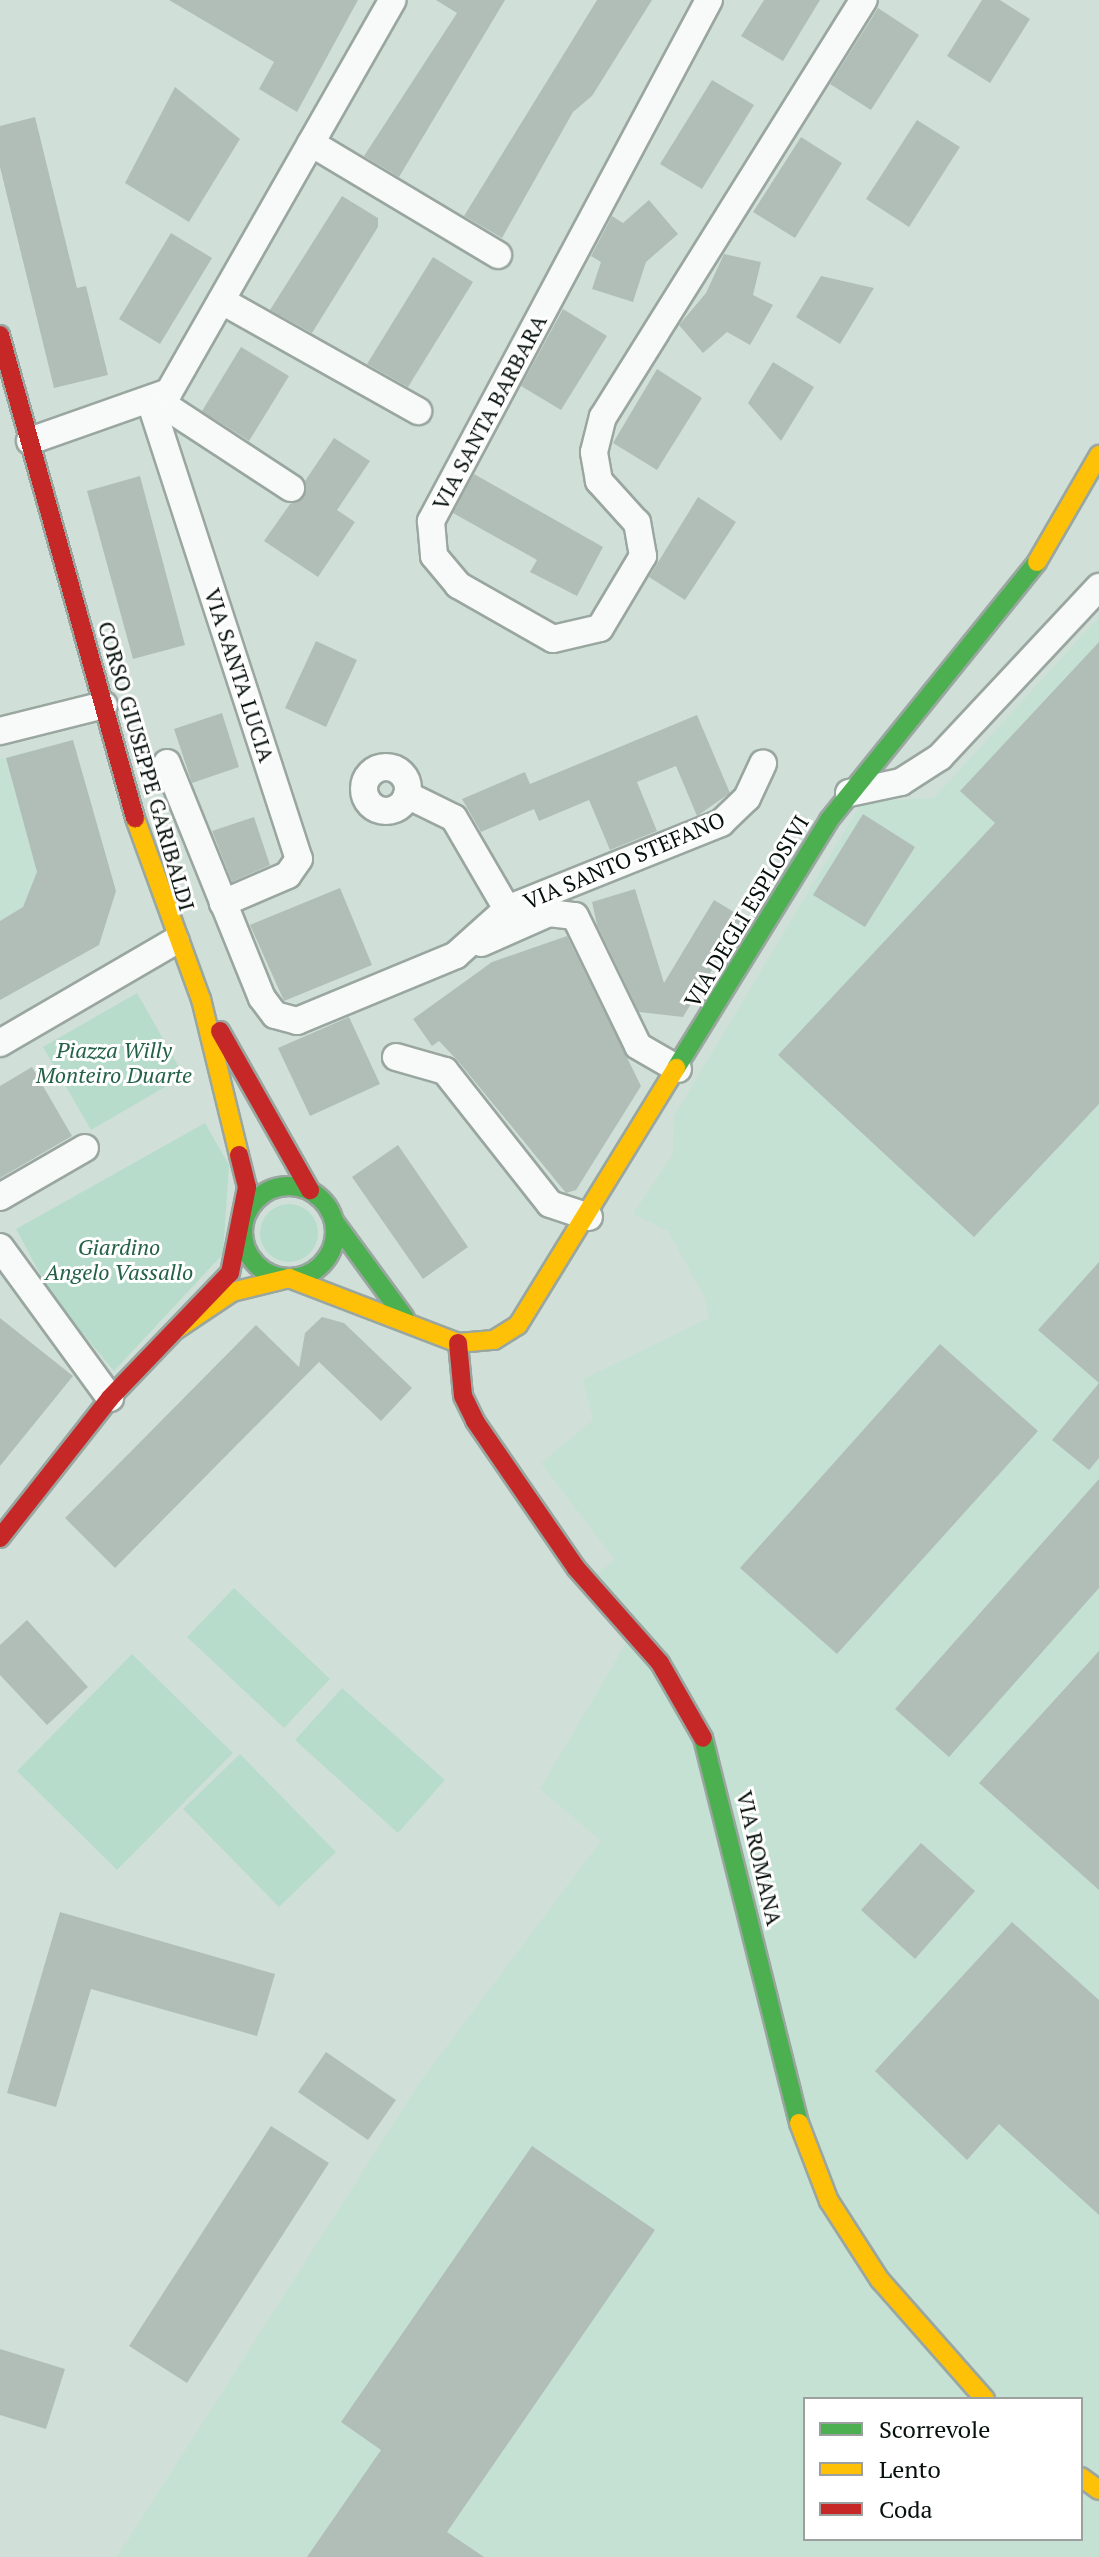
<!DOCTYPE html>
<html>
<head>
<meta charset="utf-8">
<style>
  body { margin:0 }
  #map { position:relative; width:1099px; height:2557px; overflow:hidden; background:#d0e0d8; font-family:"PT Serif",serif }
  div>[style] { position:absolute }
  .built>* { inset:0; background:#c5e1d3 }
  .green>* { inset:0; background:#b8dccb }
  .round { border-radius:50% }
  .building>* { inset:0; background:#b1beb8 }
  .roads { filter:drop-shadow(2px 0 #9aa6a0) drop-shadow(-2px 0 #9aa6a0) drop-shadow(0 2px #9aa6a0) drop-shadow(0 -2px #9aa6a0) }
  .street>* { height:26px; margin:-13px; padding:0 13px; transform-origin:13px; border-radius:13px; background:#f8faf9 }
  .street>.ring { margin:-13px; padding:0; box-sizing:content-box; background:none; border:26px solid #f8faf9; border-radius:50% }
  .fast>* { height:18px; margin:-9px; padding:0 9px; transform-origin:9px; border-radius:9px; background:#4caf50 }
  .fast>.ring { margin:-9px; padding:0; box-sizing:content-box; background:none; border:18px solid #4caf50; border-radius:50% }
  .slow>* { height:18px; margin:-9px; padding:0 9px; transform-origin:9px; border-radius:9px; background:#ffc107 }
  .jam>* { height:18px; margin:-9px; padding:0 9px; transform-origin:9px; border-radius:9px; background:#c62828 }
  span { translate:-50% -50%; white-space:nowrap; text-align:center; line-height:1.15; -webkit-text-stroke:6px #fff; paint-order:stroke }
  .street-label { font-size:22px; color:#07110c }
  .park-label { font-size:22px; color:#246149; font-style:italic }
  .legend { position:absolute; left:803px; top:2397px; width:280px; height:144px; box-sizing:border-box; background:#fff; border:2px solid #9ca09e; margin:0; padding:10px 14px; list-style:none; font-size:24px; color:#07110c }
  .legend li { display:flex; align-items:center; gap:16px; height:40px }
  .legend b { width:40px; border:2px solid #9ca09e }
</style>
</head>
<body>
<div id="map">
  <div class="built">
    <i style="clip-path:polygon(evenodd,1099px 617px,1099px 2557px,117px 2557px,418px 2085px,601px 1841px,540px 1789px,626px 1643px,594px 1575px,615px 1560px,541px 1463px,593px 1420px,583px 1379px,709px 1318px,705px 1298px,668px 1231px,633px 1214px,673px 1154px,674px 1116px,862px 802px,934px 798px,1099px 617px,805px 2399px,1081px 2399px,1081px 2539px,805px 2539px,805px 2399px)"></i>
    <i style="clip-path:polygon(73px 740px,116px 891px,99px 945px,0 1000px,0 759px)"></i>
  </div>
  <div class="green">
    <i style="clip-path:polygon(137px 993px,184px 1076px,91px 1130px,43px 1047px)"></i>
    <i style="clip-path:polygon(205px 1123px,229px 1165px,223px 1254px,114px 1371px,53px 1298px,16px 1229px)"></i>
    <i class="round" style="left:260px;top:1204px;width:58px;height:58px"></i>
    <i style="clip-path:polygon(234px 1588px,330px 1679px,284px 1728px,187px 1637px)"></i>
    <i style="clip-path:polygon(132px 1654px,233px 1753px,117px 1870px,17px 1771px)"></i>
    <i style="clip-path:polygon(342px 1688px,445px 1780px,398px 1833px,295px 1740px)"></i>
    <i style="clip-path:polygon(240px 1754px,336px 1852px,279px 1907px,183px 1809px)"></i>
  </div>
  <div class="building">
    <i style="clip-path:polygon(169px 0,358px 0,297px 112px,259px 89px,274px 62px)"></i>
    <i style="clip-path:polygon(436px 0,505px 0,399px 177px,364px 156px,457px 13px)"></i>
    <i style="clip-path:polygon(597px 0,652px 0,592px 96px,573px 112px,502px 238px,464px 216px)"></i>
    <i style="clip-path:polygon(764px 0,820px 0,783px 61px,741px 36px)"></i>
    <i style="clip-path:polygon(982px 0,1000px 0,1030px 19px,990px 83px,947px 56px)"></i>
    <i style="clip-path:polygon(878px 8px,919px 35px,871px 110px,830px 84px)"></i>
    <i style="clip-path:polygon(712px 80px,754px 105px,702px 189px,660px 164px)"></i>
    <i style="clip-path:polygon(175px 87px,240px 139px,189px 222px,125px 183px)"></i>
    <i style="clip-path:polygon(35px 117px,77px 288px,86px 286px,108px 375px,54px 388px,0 167px,0 126px)"></i>
    <i style="clip-path:polygon(917px 120px,960px 147px,909px 227px,866px 199px)"></i>
    <i style="clip-path:polygon(801px 137px,842px 163px,795px 238px,753px 212px)"></i>
    <i style="clip-path:polygon(342px 196px,378px 218px,378px 227px,312px 333px,270px 310px)"></i>
    <i style="clip-path:polygon(649px 200px,678px 234px,646px 262px,633px 302px,592px 289px,601px 262px,591px 256px,612px 216px,623px 223px)"></i>
    <i style="clip-path:polygon(171px 233px,212px 258px,160px 344px,119px 319px)"></i>
    <i style="clip-path:polygon(724px 254px,761px 262px,753px 295px,773px 305px,750px 345px,727px 332px,703px 353px,679px 325px,706px 293px)"></i>
    <i style="clip-path:polygon(433px 257px,473px 282px,408px 387px,367px 364px)"></i>
    <i style="clip-path:polygon(821px 276px,874px 288px,840px 344px,796px 317px)"></i>
    <i style="clip-path:polygon(563px 309px,607px 336px,561px 410px,521px 386px)"></i>
    <i style="clip-path:polygon(241px 347px,289px 376px,249px 441px,202px 411px)"></i>
    <i style="clip-path:polygon(773px 362px,814px 387px,781px 441px,748px 403px)"></i>
    <i style="clip-path:polygon(657px 369px,702px 398px,657px 470px,613px 443px)"></i>
    <i style="clip-path:polygon(334px 438px,370px 461px,337px 510px,355px 522px,318px 577px,264px 541px,290px 504px,304px 497px,305px 481px)"></i>
    <i style="clip-path:polygon(474px 474px,603px 547px,577px 596px,530px 572px,537px 560px,453px 513px)"></i>
    <i style="clip-path:polygon(140px 476px,185px 645px,133px 659px,87px 491px)"></i>
    <i style="clip-path:polygon(698px 497px,736px 522px,685px 600px,649px 577px)"></i>
    <i style="clip-path:polygon(316px 641px,357px 660px,326px 727px,285px 708px)"></i>
    <i style="clip-path:polygon(1099px 642px,1099px 1104px,974px 1237px,778px 1055px,995px 823px,960px 791px)"></i>
    <i style="clip-path:polygon(222px 713px,239px 767px,192px 783px,174px 729px)"></i>
    <i style="clip-path:polygon(697px 715px,730px 793px,697px 816px,676px 766px,637px 782px,657px 831px,610px 850px,589px 800px,539px 821px,534px 809px,481px 832px,462px 799px,525px 772px,530px 784px)"></i>
    <i style="clip-path:polygon(73px 740px,116px 891px,99px 945px,0 1000px,0 921px,23px 907px,37px 872px,6px 758px)"></i>
    <i style="clip-path:polygon(863px 814px,915px 847px,865px 927px,813px 895px)"></i>
    <i style="clip-path:polygon(254px 817px,270px 865px,232px 882px,212px 831px)"></i>
    <i style="clip-path:polygon(340px 888px,372px 965px,284px 1001px,250px 925px)"></i>
    <i style="clip-path:polygon(635px 889px,664px 983px,714px 900px,744px 918px,683px 1017px,639px 1012px,597px 925px,592px 902px)"></i>
    <i style="clip-path:polygon(567px 936px,641px 1086px,576px 1190px,566px 1193px,458px 1061px,439px 1041px,432px 1046px,413px 1019px,492px 962px)"></i>
    <i style="clip-path:polygon(349px 1017px,380px 1084px,310px 1116px,278px 1048px)"></i>
    <i style="clip-path:polygon(32px 1067px,72px 1136px,0 1178px,0 1086px)"></i>
    <i style="clip-path:polygon(398px 1145px,468px 1247px,423px 1279px,352px 1177px)"></i>
    <i style="clip-path:polygon(1099px 1262px,1099px 1458px,1089px 1470px,1052px 1440px,1099px 1383px,1038px 1330px)"></i>
    <i style="clip-path:polygon(322px 1317px,344px 1323px,412px 1388px,381px 1421px,319px 1362px,115px 1568px,65px 1518px,256px 1325px,299px 1367px,305px 1333px)"></i>
    <i style="clip-path:polygon(0 1318px,73px 1376px,0 1466px)"></i>
    <i style="clip-path:polygon(940px 1344px,1038px 1431px,837px 1654px,740px 1568px)"></i>
    <i style="clip-path:polygon(1099px 1479px,1099px 1588px,949px 1757px,895px 1709px)"></i>
    <i style="clip-path:polygon(27px 1620px,88px 1687px,47px 1725px,0 1675px,0 1645px)"></i>
    <i style="clip-path:polygon(1099px 1651px,1099px 1890px,979px 1783px)"></i>
    <i style="clip-path:polygon(921px 1843px,975px 1891px,915px 1959px,861px 1910px)"></i>
    <i style="clip-path:polygon(60px 1912px,275px 1974px,257px 2036px,91px 1989px,56px 2107px,7px 2093px)"></i>
    <i style="clip-path:polygon(1012px 1922px,1099px 2000px,1099px 2215px,999px 2124px,967px 2160px,875px 2071px)"></i>
    <i style="clip-path:polygon(326px 2052px,396px 2100px,368px 2140px,298px 2092px)"></i>
    <i style="clip-path:polygon(271px 2126px,329px 2163px,187px 2383px,129px 2346px)"></i>
    <i style="clip-path:polygon(532px 2146px,655px 2230px,447px 2532px,484px 2557px,307px 2557px,381px 2450px,341px 2422px)"></i>
    <i style="clip-path:polygon(0 2349px,65px 2369px,46px 2429px,0 2415px)"></i>
  </div>
  <div class="roads">
    <div class="street">
      <i style="left:709px;top:0;width:591px;rotate:118.08deg"></i>
      <i style="left:431px;top:521px;width:35px;rotate:85deg"></i>
      <i style="left:434px;top:556px;width:38px;rotate:50deg"></i>
      <i style="left:458px;top:585px;width:109px;rotate:29.6deg"></i>
      <i style="left:553px;top:639px;width:48px;rotate:-13.2deg"></i>
      <i style="left:600px;top:628px;width:84px;rotate:-59.2deg"></i>
      <i style="left:643px;top:556px;width:34px;rotate:-100deg"></i>
      <i style="left:637px;top:523px;width:57px;rotate:-132.1deg"></i>
      <i style="left:599px;top:481px;width:29px;rotate:-100deg"></i>
      <i style="left:594px;top:452px;width:36px;rotate:-76deg"></i>
      <i style="left:603px;top:417px;width:492px;rotate:-58deg"></i>
      <i style="left:311px;top:143px;width:218px;rotate:30.9deg"></i>
      <i style="left:222px;top:301px;width:225px;rotate:29.3deg"></i>
      <i style="left:158px;top:401px;width:159px;rotate:33.2deg"></i>
      <i style="left:151px;top:404px;width:478px;rotate:72deg"></i>
      <i style="left:299px;top:859px;width:19px;rotate:125deg"></i>
      <i style="left:288px;top:875px;width:71px;rotate:156.7deg"></i>
      <i style="left:30px;top:441px;width:147px;rotate:-19.4deg"></i>
      <i style="left:169px;top:392px;width:451px;rotate:-60.3deg"></i>
      <i style="left:0;top:731px;width:107px;rotate:-14deg"></i>
      <i style="left:167px;top:763px;width:253px;rotate:68deg"></i>
      <i style="left:262px;top:998px;width:21px;rotate:53deg"></i>
      <i style="left:275px;top:1015px;width:23px;rotate:15deg"></i>
      <i style="left:297px;top:1021px;width:172px;rotate:-22.5deg"></i>
      <i style="left:456px;top:955px;width:69px;rotate:-42deg"></i>
      <i style="left:507px;top:909px;width:231px;rotate:-21.9deg"></i>
      <i style="left:721px;top:823px;width:36px;rotate:-44deg"></i>
      <i style="left:747px;top:798px;width:38px;rotate:-65deg"></i>
      <i class="ring" style="left:364px;top:767px;width:18px;height:18px"></i>
      <i style="left:849px;top:793px;width:53px;rotate:-11.9deg"></i>
      <i style="left:901px;top:782px;width:46px;rotate:-32.7deg"></i>
      <i style="left:940px;top:757px;width:233px;rotate:-46.9deg"></i>
      <i style="left:407px;top:795px;width:52px;rotate:26.1deg"></i>
      <i style="left:454px;top:818px;width:105px;rotate:59.8deg"></i>
      <i style="left:481px;top:943px;width:74px;rotate:-23.8deg"></i>
      <i style="left:549px;top:913px;width:26px;rotate:7deg"></i>
      <i style="left:575px;top:916px;width:144px;rotate:64.1deg"></i>
      <i style="left:638px;top:1046px;width:46px;rotate:29.9deg"></i>
      <i style="left:0;top:1043px;width:203px;rotate:-30.2deg"></i>
      <i style="left:396px;top:1057px;width:51px;rotate:15.9deg"></i>
      <i style="left:445px;top:1071px;width:169px;rotate:51.7deg"></i>
      <i style="left:550px;top:1204px;width:41px;rotate:18.4deg"></i>
      <i style="left:0;top:1197px;width:98px;rotate:-30deg"></i>
      <i style="left:0;top:1247px;width:187px;rotate:53.9deg"></i>
    </div>
    <div class="fast">
      <i style="left:676px;top:1068px;width:291px;rotate:-58.3deg"></i>
      <i style="left:829px;top:820px;width:331px;rotate:-51.1deg"></i>
      <i class="ring" style="left:243px;top:1186px;width:74px;height:74px"></i>
      <i style="left:334px;top:1221px;width:120px;rotate:53.8deg"></i>
      <i style="left:703px;top:1738px;width:397px;rotate:76deg"></i>
    </div>
    <div class="slow">
      <i style="left:1037px;top:562px;width:124px;rotate:-59.9deg"></i>
      <i style="left:135px;top:818px;width:193px;rotate:70deg"></i>
      <i style="left:201px;top:999px;width:161px;rotate:76.3deg"></i>
      <i style="left:177px;top:1329px;width:66px;rotate:-33.9deg"></i>
      <i style="left:232px;top:1292px;width:59px;rotate:-13.8deg"></i>
      <i style="left:289px;top:1278px;width:181px;rotate:21deg"></i>
      <i style="left:458px;top:1343px;width:36px;rotate:-5deg"></i>
      <i style="left:494px;top:1340px;width:28px;rotate:-32deg"></i>
      <i style="left:518px;top:1325px;width:302px;rotate:-58.4deg"></i>
      <i style="left:799px;top:2123px;width:84px;rotate:69deg"></i>
      <i style="left:829px;top:2201px;width:94px;rotate:57.2deg"></i>
      <i style="left:880px;top:2280px;width:159px;rotate:48.6deg"></i>
      <i style="left:1081px;top:2477px;width:22px;rotate:36deg"></i>
    </div>
    <div class="jam">
      <i style="left:0;top:335px;width:502px;rotate:74.38deg"></i>
      <i style="left:220px;top:1031px;width:183px;rotate:60.5deg"></i>
      <i style="left:458px;top:1343px;width:53px;rotate:84.6deg"></i>
      <i style="left:463px;top:1396px;width:28px;rotate:64deg"></i>
      <i style="left:475px;top:1421px;width:178px;rotate:55.5deg"></i>
      <i style="left:576px;top:1568px;width:127px;rotate:48.5deg"></i>
      <i style="left:660px;top:1663px;width:86px;rotate:60.2deg"></i>
      <i style="left:0;top:1538px;width:178px;rotate:-51.8deg"></i>
      <i style="left:110px;top:1398px;width:173px;rotate:-46.2deg"></i>
      <i style="left:230px;top:1273px;width:88px;rotate:-78.8deg"></i>
      <i style="left:247px;top:1187px;width:33px;rotate:-104deg"></i>
    </div>
  </div>
  <div class="street-label">
    <span style="left:489px;top:412px;rotate:-62deg">VIA SANTA BARBARA</span>
    <span style="left:240px;top:675px;rotate:72deg">VIA SANTA LUCIA</span>
    <span style="left:147px;top:766px;rotate:74deg">CORSO GIUSEPPE GARIBALDI</span>
    <span style="left:624px;top:860px;rotate:-23deg">VIA SANTO STEFANO</span>
    <span style="left:746px;top:911px;rotate:-59deg">VIA DEGLI ESPLOSIVI</span>
    <span style="left:760px;top:1858px;rotate:77deg">VIA ROMANA</span>
  </div>
  <div class="park-label">
    <span style="left:114px;top:1062px">Piazza Willy<br>Monteiro Duarte</span>
    <span style="left:119px;top:1259px">Giardino<br>Angelo Vassallo</span>
  </div>
  <ul class="legend">
  <li><b style="height:10px;background:#4caf50"></b>Scorrevole</li>
  <li><b style="height:10px;background:#ffc107"></b>Lento</li>
  <li><b style="height:10px;background:#c62828"></b>Coda</li>
  </ul>
</div>
</body>
</html>
